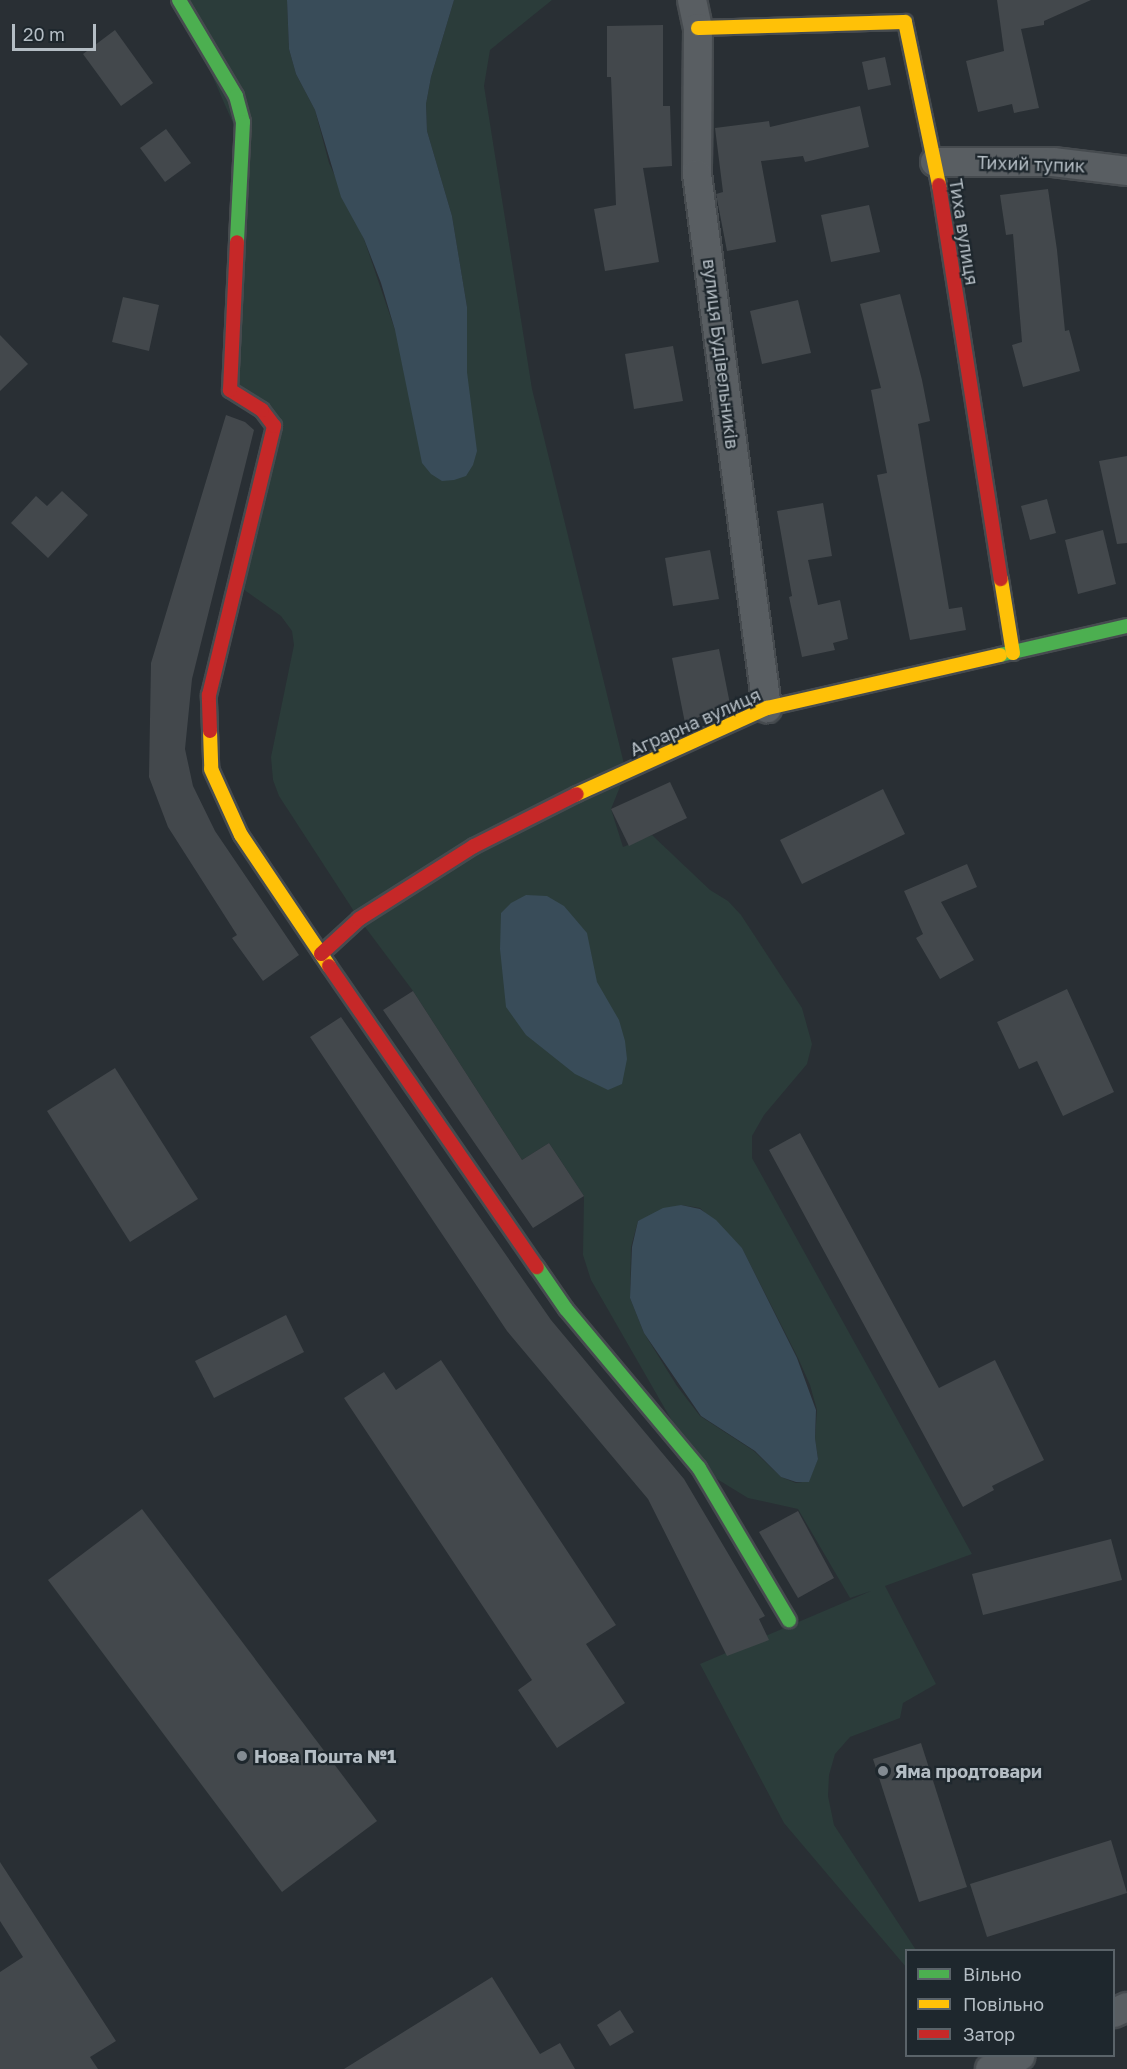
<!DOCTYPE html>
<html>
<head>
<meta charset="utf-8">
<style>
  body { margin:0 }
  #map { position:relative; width:1127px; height:2069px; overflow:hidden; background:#292f34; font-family:"Golos Text",sans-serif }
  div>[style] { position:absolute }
  .green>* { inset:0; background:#2b3c3a }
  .water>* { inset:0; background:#394c59 }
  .building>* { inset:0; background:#43484c }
  .roads { filter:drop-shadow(2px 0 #464b4f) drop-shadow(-2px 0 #464b4f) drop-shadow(0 2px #464b4f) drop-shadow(0 -2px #464b4f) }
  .street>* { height:28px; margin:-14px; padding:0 14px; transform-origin:14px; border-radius:14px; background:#595e62 }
  .fast>* { height:14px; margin:-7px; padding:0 7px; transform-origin:7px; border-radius:7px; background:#4caf50 }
  .slow>* { height:14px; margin:-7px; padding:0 7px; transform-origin:7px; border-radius:7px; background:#ffc107 }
  .jam>* { height:14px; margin:-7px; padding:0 7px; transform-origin:7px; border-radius:7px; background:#c62828 }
  .dots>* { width:16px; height:16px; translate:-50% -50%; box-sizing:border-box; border:3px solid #1e272d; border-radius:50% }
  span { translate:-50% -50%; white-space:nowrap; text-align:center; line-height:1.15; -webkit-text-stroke:4.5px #1e272d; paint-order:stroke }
  .street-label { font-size:18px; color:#b4bdc4 }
  .poi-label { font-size:18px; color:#b4bdc4; font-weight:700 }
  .left { translate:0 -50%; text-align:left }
  .legend { position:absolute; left:905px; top:1949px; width:210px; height:108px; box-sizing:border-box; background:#1e272d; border:2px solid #5a6369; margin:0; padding:8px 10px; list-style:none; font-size:18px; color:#b4bdc4 }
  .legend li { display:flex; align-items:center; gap:12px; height:30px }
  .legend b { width:30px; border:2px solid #5a6369 }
  .scale { position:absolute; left:12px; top:24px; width:84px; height:27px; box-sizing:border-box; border:3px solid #b4bdc4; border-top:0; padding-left:8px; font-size:18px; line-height:21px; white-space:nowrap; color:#b4bdc4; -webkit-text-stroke:4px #1e272d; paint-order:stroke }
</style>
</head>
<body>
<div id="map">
  <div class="green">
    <i style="clip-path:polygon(evenodd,179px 0,287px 0,289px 49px,296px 74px,315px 110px,329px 163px,364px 239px,395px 330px,467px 372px,467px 307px,452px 216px,427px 131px,426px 104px,431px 77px,454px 0,552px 0,490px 50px,484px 86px,532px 389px,626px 772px,611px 809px,623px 847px,652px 835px,710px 890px,728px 901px,741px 915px,802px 1008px,812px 1044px,807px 1064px,764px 1115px,752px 1136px,752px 1158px,972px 1554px,885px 1586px,936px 1684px,903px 1703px,900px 1718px,850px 1737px,835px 1754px,829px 1775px,828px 1796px,834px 1825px,916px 1950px,906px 1950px,906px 1967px,784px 1823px,700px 1664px,871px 1591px,850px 1598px,798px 1509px,748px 1498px,699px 1468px,591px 1280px,583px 1255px,584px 1196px,549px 1143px,522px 1160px,413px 991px,359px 919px,279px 796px,273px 780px,271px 757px,294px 645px,292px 631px,281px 616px,236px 584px,274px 426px,230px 390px,243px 146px,179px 0,681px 1205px,700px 1208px,742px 1248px,798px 1358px,810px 1385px,817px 1410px,815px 1438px,818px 1458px,809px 1481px,796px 1483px,781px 1477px,754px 1451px,700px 1416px,677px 1386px,644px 1333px,630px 1298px,631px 1247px,638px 1221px,681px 1205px)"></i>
  </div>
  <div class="water">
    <i style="clip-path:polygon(287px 0,454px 0,431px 77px,426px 104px,427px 131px,452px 216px,467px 307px,467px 372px,477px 451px,473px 465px,466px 476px,454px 480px,442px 481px,431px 474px,422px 463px,395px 330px,381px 283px,364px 239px,341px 197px,315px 110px,296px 74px,289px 49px)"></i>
    <i style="clip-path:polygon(526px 895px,547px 896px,564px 906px,587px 933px,597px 982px,619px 1020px,625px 1041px,627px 1059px,622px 1084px,608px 1090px,575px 1074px,526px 1035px,506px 1007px,500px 949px,501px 913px,511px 903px)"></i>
    <i style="clip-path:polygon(681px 1205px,700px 1209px,716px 1220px,742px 1248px,797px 1358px,816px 1410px,815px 1438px,818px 1459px,809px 1482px,796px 1482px,781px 1477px,755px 1451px,701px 1416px,644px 1333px,630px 1298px,632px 1247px,638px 1221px,663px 1208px)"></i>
  </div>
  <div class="building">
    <i style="clip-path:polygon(997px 0,1091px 0,1044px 21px,1044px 25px,1021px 29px,1039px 108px,1014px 113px,1012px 104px,978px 112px,966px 61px,1004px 51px)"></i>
    <i style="clip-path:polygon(663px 25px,663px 106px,670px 106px,672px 166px,643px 168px,659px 262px,605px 271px,594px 209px,616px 205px,611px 77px,607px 77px,607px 26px)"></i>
    <i style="clip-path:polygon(115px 30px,153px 83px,121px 106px,83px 54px)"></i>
    <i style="clip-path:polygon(885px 57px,891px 85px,868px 90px,862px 62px)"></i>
    <i style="clip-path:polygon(860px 106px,869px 147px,805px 162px,803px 156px,761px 161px,776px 242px,727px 251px,716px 194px,723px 192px,715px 128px,769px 121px,770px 127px)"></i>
    <i style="clip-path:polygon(166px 129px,191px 163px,165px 182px,140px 148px)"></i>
    <i style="clip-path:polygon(1048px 189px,1057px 250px,1065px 331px,1069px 330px,1080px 371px,1023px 387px,1012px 345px,1022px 342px,1013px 234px,1006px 235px,1000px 195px)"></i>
    <i style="clip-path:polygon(869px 205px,880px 252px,831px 262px,821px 215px)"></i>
    <i style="clip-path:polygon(900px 294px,922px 380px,930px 421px,918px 424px,949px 609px,962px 607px,966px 630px,910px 640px,877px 475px,887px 473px,871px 390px,881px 388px,860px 304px)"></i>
    <i style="clip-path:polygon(123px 297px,159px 305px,149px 351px,112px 342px)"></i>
    <i style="clip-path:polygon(798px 300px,811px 353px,762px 364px,750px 311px)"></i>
    <i style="clip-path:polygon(0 335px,28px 364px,0 391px)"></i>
    <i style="clip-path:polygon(673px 346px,683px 401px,634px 409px,625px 354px)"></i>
    <i style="clip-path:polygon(226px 415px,245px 422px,254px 430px,192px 679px,185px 749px,193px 786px,215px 831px,299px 955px,263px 981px,232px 938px,237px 935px,168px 827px,149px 777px,151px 663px)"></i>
    <i style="clip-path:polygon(1127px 456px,1127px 543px,1117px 544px,1099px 461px)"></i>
    <i style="clip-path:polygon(62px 491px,88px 515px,48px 558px,11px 523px,36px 496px,47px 506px)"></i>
    <i style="clip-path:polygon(1047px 499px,1056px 533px,1030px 540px,1021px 506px)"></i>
    <i style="clip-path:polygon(823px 503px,832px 556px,808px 560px,818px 605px,840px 600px,848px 639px,833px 643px,835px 650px,802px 657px,789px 597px,792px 596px,777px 511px)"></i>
    <i style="clip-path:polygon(1103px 530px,1116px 584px,1078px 594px,1065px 540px)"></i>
    <i style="clip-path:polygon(710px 550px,719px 599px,673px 606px,665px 558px)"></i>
    <i style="clip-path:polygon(719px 649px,730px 704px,685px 723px,672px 658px)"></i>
    <i style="clip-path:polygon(670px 782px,687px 818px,629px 846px,611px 809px)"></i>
    <i style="clip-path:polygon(883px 789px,905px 834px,802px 884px,780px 840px)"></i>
    <i style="clip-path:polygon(967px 864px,977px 887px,941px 902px,974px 960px,940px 979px,916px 938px,923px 934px,904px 891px)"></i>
    <i style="clip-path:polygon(1067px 989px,1114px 1092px,1063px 1116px,1037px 1061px,1019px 1069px,997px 1022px)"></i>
    <i style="clip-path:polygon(413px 991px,522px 1160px,549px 1143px,584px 1196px,533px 1228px,383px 1010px)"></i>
    <i style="clip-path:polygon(341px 1017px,551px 1320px,684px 1479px,765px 1616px,759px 1619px,769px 1640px,727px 1656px,648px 1499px,507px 1331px,310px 1037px)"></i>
    <i style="clip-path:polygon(115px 1068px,198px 1199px,130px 1242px,47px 1111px)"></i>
    <i style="clip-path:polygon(800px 1133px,939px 1388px,995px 1360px,1044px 1460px,992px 1486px,994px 1490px,963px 1507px,769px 1150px)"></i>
    <i style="clip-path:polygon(286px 1315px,304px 1352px,214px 1398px,195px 1361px)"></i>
    <i style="clip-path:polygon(441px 1360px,616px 1625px,586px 1644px,625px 1703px,557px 1748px,518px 1690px,532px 1680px,344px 1398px,384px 1372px,396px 1390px)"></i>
    <i style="clip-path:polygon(142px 1509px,377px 1821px,282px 1892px,48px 1580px)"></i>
    <i style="clip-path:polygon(798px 1511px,834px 1578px,798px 1598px,759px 1532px)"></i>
    <i style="clip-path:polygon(1111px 1539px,1122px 1580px,983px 1615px,972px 1574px)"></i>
    <i style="clip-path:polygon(921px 1743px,967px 1887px,919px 1902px,873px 1759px)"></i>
    <i style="clip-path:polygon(1111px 1840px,1127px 1893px,987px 1937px,970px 1884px)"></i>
    <i style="clip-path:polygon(0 1862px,116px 2041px,90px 2057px,98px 2069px,0 2069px,0 1972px,23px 1957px,0 1921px)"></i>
    <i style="clip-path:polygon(492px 1977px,540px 2054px,560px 2043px,575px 2069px,344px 2069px)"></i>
    <i style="clip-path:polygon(620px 2010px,634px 2032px,610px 2046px,597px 2025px)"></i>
  </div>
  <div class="roads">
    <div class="street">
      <i style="left:692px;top:0;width:29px;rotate:78deg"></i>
      <i style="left:698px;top:28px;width:146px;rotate:90.4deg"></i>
      <i style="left:697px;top:174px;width:539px;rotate:82.53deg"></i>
      <i style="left:935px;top:162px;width:118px"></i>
      <i style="left:1053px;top:162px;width:75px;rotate:6.9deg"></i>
      <i style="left:1114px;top:2013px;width:14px;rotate:-25deg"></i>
      <i style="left:990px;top:2069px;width:33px;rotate:-23deg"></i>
    </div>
    <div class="fast">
      <i style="left:179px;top:0;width:112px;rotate:59.3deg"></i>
      <i style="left:236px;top:96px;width:27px;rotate:75deg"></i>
      <i style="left:243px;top:122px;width:120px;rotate:92.9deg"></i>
      <i style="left:1000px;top:655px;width:130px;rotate:-12.9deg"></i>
      <i style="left:537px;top:1267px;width:51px;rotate:55.4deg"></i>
      <i style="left:566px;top:1309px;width:207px;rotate:50.1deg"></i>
      <i style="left:699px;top:1468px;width:177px;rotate:59.4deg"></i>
    </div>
    <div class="slow">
      <i style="left:698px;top:28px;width:207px;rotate:-1.7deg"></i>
      <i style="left:905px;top:22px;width:167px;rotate:78.2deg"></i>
      <i style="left:1001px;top:579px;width:75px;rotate:80.8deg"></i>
      <i style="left:210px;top:731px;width:38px;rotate:88deg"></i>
      <i style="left:211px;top:769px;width:72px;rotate:65.6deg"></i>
      <i style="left:241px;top:835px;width:158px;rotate:56.1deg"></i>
      <i style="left:577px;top:794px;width:209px;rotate:-24.4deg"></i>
      <i style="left:767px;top:708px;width:239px;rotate:-12.8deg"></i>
    </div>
    <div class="jam">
      <i style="left:939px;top:185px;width:399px;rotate:81.1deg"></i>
      <i style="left:210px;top:731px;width:36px;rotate:-92deg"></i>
      <i style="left:209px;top:695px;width:277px;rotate:-76.4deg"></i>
      <i style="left:274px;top:426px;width:20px;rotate:-127deg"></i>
      <i style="left:262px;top:410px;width:38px;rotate:-148deg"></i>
      <i style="left:230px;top:390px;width:148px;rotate:-87.3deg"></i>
      <i style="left:321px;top:954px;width:52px;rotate:-42.6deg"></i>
      <i style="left:359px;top:919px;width:136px;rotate:-32.4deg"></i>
      <i style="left:474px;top:846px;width:115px;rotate:-26.8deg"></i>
      <i style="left:329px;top:966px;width:366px;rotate:55.4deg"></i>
    </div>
  </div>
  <div class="dots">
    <i style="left:242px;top:1756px;background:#838b92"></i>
    <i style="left:883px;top:1771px;background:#838b92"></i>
  </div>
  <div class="street-label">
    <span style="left:1031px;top:164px;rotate:2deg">Тихий тупик</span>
    <span style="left:964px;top:232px;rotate:81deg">Тиха вулиця</span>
    <span style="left:721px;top:354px;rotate:83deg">вулиця Будівельників</span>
    <span style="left:695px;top:722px;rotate:-24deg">Аграрна вулиця</span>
  </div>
  <div class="poi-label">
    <span class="left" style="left:254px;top:1756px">Нова Пошта №1</span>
    <span class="left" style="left:895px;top:1771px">Яма продтовари</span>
  </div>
  <ul class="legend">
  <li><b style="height:8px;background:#4caf50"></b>Вільно</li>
  <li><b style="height:8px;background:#ffc107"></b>Повільно</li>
  <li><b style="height:8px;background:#c62828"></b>Затор</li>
  </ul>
  <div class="scale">20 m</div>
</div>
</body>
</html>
